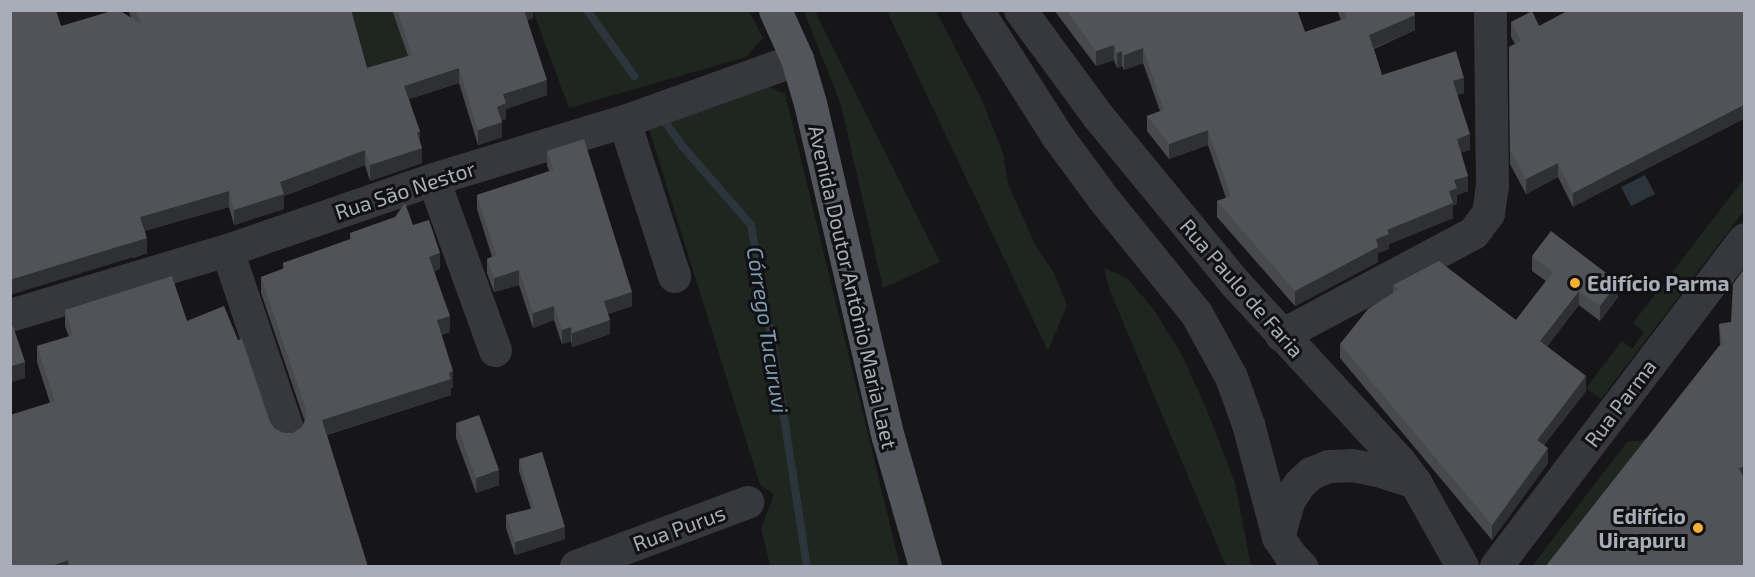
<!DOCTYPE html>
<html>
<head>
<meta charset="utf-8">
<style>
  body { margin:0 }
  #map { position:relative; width:1755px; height:577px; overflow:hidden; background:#161618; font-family:"Exo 2",sans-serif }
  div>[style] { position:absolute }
  .green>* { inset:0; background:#1e261f }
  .water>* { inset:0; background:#2c353c }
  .stream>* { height:8px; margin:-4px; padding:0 4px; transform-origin:4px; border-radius:4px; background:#2c353c }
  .minor>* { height:33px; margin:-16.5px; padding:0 16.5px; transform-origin:16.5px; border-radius:16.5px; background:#37383d }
  .major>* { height:33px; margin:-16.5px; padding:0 16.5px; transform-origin:16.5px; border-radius:16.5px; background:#53555c }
  .wall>* { inset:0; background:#47494d }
  .shaded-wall>* { inset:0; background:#2f3033 }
  .building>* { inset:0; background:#525359 }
  .dots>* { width:16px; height:16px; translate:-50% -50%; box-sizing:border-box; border:3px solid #111113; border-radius:50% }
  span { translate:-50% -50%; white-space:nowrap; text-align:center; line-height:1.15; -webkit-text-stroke:6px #111113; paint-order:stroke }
  .street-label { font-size:21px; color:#a8adb8 }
  .poi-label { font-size:21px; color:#a8adb8; font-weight:700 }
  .left { translate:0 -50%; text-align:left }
  .right { translate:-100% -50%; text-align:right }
  .water-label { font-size:22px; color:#7f9bb3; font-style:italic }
  .frame { position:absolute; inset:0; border:12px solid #a8adb8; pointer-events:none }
</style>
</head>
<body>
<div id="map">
  <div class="green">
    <i style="clip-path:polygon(350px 11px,393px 11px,412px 70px,372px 82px)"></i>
    <i style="clip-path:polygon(533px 11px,749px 11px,763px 38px,746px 57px,569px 108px)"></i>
    <i style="clip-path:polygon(804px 11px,815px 11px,940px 262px,883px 288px,841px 105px)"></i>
    <i style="clip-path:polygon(887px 11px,936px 11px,982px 100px,1003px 153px,1008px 184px,1035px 244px,1054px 273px,1067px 305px,1048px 351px)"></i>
    <i style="clip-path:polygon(770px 87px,785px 94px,900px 566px,770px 566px,761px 528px,774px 494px,760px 485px,648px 126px)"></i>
    <i style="clip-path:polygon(1744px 179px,1744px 211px,1601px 399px,1586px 388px,1622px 341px,1632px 349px,1644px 332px,1633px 323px)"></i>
    <i style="clip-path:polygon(1104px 268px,1127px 278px,1154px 310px,1182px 355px,1206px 408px,1235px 483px,1250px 562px,1255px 566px,1226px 566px,1110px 291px)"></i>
    <i style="clip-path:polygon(1663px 437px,1561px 566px,1532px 566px,1627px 442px)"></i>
  </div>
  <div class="water">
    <i style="clip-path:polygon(1645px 175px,1655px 194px,1631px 206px,1621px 187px)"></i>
  </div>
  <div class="stream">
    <i style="left:587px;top:10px;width:81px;rotate:54.5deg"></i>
    <i style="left:665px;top:122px;width:31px;rotate:54deg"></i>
    <i style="left:683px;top:147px;width:103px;rotate:48.9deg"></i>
    <i style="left:751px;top:225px;width:148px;rotate:79.9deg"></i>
    <i style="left:777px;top:371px;width:197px;rotate:81.3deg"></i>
  </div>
  <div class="minor">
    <i style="left:977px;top:10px;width:151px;rotate:57.5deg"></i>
    <i style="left:1058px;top:137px;width:74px;rotate:53.7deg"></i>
    <i style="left:1102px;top:197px;width:149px;rotate:51deg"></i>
    <i style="left:1196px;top:313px;width:73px;rotate:61.3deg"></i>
    <i style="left:1231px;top:377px;width:50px;rotate:70.1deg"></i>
    <i style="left:1248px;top:424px;width:117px;rotate:75.1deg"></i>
    <i style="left:1278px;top:537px;width:22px;rotate:56deg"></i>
    <i style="left:1290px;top:555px;width:16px;rotate:45deg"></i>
    <i style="left:1020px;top:10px;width:130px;rotate:53.7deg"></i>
    <i style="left:1097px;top:115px;width:216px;rotate:50.6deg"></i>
    <i style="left:1234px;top:282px;width:243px;rotate:47.3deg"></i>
    <i style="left:1399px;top:461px;width:26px;rotate:53deg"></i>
    <i style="left:1415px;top:482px;width:96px;rotate:60.8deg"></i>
    <i style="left:624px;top:121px;width:163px;rotate:72.1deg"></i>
    <i style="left:433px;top:179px;width:182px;rotate:70.1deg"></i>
    <i style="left:227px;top:250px;width:191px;rotate:71.4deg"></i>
    <i style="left:10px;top:315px;width:227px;rotate:-16.7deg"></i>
    <i style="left:227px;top:250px;width:218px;rotate:-19deg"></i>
    <i style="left:433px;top:179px;width:200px;rotate:-16.9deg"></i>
    <i style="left:624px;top:121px;width:184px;rotate:-19.7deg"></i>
    <i style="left:1281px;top:335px;width:217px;rotate:-28deg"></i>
    <i style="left:1473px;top:233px;width:25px;rotate:-53deg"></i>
    <i style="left:1488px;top:213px;width:27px;rotate:-82deg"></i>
    <i style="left:1492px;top:186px;width:176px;rotate:-90.7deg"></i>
    <i style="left:1278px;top:537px;width:37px;rotate:-74deg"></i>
    <i style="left:1288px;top:501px;width:20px;rotate:-57deg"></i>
    <i style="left:1299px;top:484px;width:16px;rotate:-43deg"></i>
    <i style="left:1311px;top:473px;width:18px;rotate:-22deg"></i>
    <i style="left:1328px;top:466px;width:24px;rotate:-2deg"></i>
    <i style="left:1352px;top:465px;width:26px;rotate:11deg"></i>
    <i style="left:1378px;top:470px;width:39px;rotate:18deg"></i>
    <i style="left:576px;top:566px;width:183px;rotate:-20.5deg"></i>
    <i style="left:1496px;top:566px;width:410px;rotate:-52.8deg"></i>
  </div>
  <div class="major">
    <i style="left:775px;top:10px;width:54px;rotate:65.8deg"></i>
    <i style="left:797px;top:59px;width:46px;rotate:73.5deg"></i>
    <i style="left:810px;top:103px;width:343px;rotate:76.9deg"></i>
    <i style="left:888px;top:437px;width:134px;rotate:74deg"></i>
  </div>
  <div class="wall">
    <i style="clip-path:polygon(128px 10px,351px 10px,367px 68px,408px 56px,392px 10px,533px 10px,533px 18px,527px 20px,547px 95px,506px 109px,506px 119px,501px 120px,502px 137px,478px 145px,459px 83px,409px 99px,420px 142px,422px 163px,370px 181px,365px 165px,284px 196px,284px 209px,234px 225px,229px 207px,144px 231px,147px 253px,133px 258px,61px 26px,131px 18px)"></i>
    <i style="clip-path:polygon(1054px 10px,1297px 10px,1305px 32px,1341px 20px,1337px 10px,1414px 10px,1415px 30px,1374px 49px,1382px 75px,1464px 93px,1457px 95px,1470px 150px,1461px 152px,1468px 191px,1457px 195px,1457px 204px,1453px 205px,1453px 218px,1389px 244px,1389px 249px,1378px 253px,1378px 262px,1295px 306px,1217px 217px,1217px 201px,1226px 198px,1208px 145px,1169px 159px,1147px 131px,1147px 116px,1160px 111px,1143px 63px,1124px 70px,1122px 66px,1117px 68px,1114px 60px,1096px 66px)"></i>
    <i style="clip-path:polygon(1744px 10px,1573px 207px,1558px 177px,1526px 194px,1510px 164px,1509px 47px,1515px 44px,1511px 37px,1511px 22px,1539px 26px)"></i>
    <i style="clip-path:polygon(547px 151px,632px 306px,608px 314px,610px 334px,572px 347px,571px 341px,562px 344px,554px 320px,533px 328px,519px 285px,494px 292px,487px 273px,487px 259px,492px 257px,477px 209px,477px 195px,549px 171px,547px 165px)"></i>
    <i style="clip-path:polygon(413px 225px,440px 269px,434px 271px,450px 332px,441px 335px,453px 387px,451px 388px,451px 395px,327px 435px,368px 567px,10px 567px,50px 403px,37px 362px,37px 346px,69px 337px,65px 326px,65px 310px,187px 321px,270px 422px,275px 429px,284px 433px,293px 433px,302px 427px,305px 422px,261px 293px,261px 277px,283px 269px,283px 263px,350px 239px,350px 233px)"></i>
    <i style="clip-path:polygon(1532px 256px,1618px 297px,1600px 321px,1579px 305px,1547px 346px,1586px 391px,1544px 445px,1548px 463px,1492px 540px,1340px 358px,1340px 344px,1393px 293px,1393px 285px,1516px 320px,1546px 281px,1532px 271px)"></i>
    <i style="clip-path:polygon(1731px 322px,1744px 567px,1720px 346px,1719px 324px)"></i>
    <i style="clip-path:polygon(456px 423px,499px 485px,476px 493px,456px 438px)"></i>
    <i style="clip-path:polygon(519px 459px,565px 539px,515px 555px,506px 528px,506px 515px,531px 509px,519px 471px)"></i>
  </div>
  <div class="shaded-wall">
    <i style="clip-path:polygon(523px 10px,533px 10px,533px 18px,523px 22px)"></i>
    <i style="clip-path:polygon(1415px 15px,1415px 30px,1369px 50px,1369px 35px)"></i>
    <i style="clip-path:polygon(1114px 45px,1114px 60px,1096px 66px,1096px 51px)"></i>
    <i style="clip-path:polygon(1143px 48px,1143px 63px,1124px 70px,1124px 55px)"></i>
    <i style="clip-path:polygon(1122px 51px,1122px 66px,1117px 68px,1117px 53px)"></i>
    <i style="clip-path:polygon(459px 68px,459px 83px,404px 101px,404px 86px)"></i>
    <i style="clip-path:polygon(1464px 78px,1464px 93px,1453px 97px,1453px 81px)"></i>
    <i style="clip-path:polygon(547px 80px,547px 95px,506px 109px,506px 119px,497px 122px,497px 107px,503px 94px)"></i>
    <i style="clip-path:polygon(1744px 105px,1744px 119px,1573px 207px,1573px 193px)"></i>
    <i style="clip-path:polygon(502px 122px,502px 137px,478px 145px,478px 130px)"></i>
    <i style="clip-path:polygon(1208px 130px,1208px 145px,1169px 159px,1169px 144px)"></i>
    <i style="clip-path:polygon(420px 131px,420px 146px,417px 133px)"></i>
    <i style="clip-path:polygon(1470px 134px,1470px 150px,1457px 154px,1457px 139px)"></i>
    <i style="clip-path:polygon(422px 148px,422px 163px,370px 181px,370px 165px)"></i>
    <i style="clip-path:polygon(365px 150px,365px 165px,284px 196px,284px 209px,234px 225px,234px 210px,280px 182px)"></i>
    <i style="clip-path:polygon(1558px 163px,1558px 177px,1526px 194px,1526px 179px)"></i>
    <i style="clip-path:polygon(1468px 176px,1468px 191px,1457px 195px,1457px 204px,1453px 205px,1453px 218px,1389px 244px,1389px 249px,1378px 253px,1378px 262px,1295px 306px,1295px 291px,1376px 239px,1387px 230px,1449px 191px,1454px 180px)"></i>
    <i style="clip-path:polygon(229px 191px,229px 207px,140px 232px,140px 217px)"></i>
    <i style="clip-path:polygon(147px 238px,147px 253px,10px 295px,10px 280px)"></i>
    <i style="clip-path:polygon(440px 253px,440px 269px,429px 273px,429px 257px)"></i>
    <i style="clip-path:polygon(519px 270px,519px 285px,494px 292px,494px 278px)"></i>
    <i style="clip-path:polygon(1618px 282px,1618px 297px,1600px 321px,1600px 306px)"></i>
    <i style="clip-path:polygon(1579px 291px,1579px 305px,1540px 356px,1540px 341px)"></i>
    <i style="clip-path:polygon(632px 292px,632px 306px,604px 315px,604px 301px)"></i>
    <i style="clip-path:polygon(554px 306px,554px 320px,533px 328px,533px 313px)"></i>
    <i style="clip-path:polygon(450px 316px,450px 332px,437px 336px,437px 320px)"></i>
    <i style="clip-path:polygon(610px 320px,610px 334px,572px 347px,572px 333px)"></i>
    <i style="clip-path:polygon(571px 327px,571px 341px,562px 344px,562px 330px)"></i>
    <i style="clip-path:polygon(25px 362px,25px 378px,10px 383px,10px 367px)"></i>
    <i style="clip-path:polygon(453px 371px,453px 387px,451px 388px,451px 395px,322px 436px,322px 420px)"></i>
    <i style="clip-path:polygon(1586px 376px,1586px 391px,1537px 454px,1537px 440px)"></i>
    <i style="clip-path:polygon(1548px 448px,1548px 463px,1492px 540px,1492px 525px)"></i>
    <i style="clip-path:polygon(1744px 467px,1744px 488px,1739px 468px)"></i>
    <i style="clip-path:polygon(499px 470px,499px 485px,476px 493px,476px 478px)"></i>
    <i style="clip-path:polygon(565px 527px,565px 539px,515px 555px,515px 542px)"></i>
    <i style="clip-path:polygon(68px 560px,68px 567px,49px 567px)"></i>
  </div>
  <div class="building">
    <i style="clip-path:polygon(10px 10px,56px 10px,61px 26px,115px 10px,119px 10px,141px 24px,135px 10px,351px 10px,367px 68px,412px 55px,397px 10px,524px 10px,547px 80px,503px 94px,506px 103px,497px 107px,502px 122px,478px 130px,459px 68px,404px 86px,420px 131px,417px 133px,422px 148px,370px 165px,365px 150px,280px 182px,284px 194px,234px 210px,229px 191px,140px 217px,147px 238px,10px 280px)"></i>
    <i style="clip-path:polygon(1066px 10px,1297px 10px,1305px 32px,1347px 18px,1344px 10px,1414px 10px,1415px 15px,1369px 35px,1382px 75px,1456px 51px,1464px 78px,1453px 81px,1470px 134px,1457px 139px,1468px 176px,1454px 180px,1457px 188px,1449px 191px,1453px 203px,1387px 230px,1389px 234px,1376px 239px,1378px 247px,1295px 291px,1217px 201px,1231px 196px,1208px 130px,1169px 144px,1147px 116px,1164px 110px,1143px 48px,1124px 55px,1122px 51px,1117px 53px,1114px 45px,1096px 51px)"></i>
    <i style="clip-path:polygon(1569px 10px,1744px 10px,1744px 105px,1573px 193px,1558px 163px,1526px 179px,1510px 150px,1509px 47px,1521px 41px,1511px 22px,1532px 11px,1539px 26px)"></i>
    <i style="clip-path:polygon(584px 139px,632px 292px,604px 301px,610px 320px,572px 333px,571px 327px,562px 330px,554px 306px,533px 313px,519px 270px,494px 278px,487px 259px,496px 255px,477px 195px,554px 170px,547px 151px)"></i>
    <i style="clip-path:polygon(405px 203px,413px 225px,429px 220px,440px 253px,429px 257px,450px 316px,437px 320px,453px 371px,449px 373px,451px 379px,322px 420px,368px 567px,70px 567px,68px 560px,49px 567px,10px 567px,10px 415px,55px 401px,37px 346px,73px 335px,65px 310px,172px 276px,187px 321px,224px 306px,238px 340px,242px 339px,270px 422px,275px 429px,284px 433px,293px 433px,302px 427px,306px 418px,306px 409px,261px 277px,285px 268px,283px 263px,352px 239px,350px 233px,395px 217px)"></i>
    <i style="clip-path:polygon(1551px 231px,1618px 282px,1600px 306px,1579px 291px,1540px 341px,1586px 376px,1537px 440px,1548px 448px,1492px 525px,1340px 344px,1368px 309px,1399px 289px,1393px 285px,1439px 261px,1516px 320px,1553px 272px,1532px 256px)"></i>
    <i style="clip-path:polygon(1744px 269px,1744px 467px,1739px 468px,1744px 479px,1744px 567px,1545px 567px,1719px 346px,1723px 345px,1719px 324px,1731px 322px,1733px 284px)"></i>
    <i style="clip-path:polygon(13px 326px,25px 362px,10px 367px,10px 327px)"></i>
    <i style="clip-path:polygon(479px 415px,499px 470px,476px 478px,456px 423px)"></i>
    <i style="clip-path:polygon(542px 452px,565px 527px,515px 542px,506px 515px,534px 508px,519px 459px)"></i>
  </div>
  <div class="dots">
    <i style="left:1575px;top:283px;background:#f2b134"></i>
    <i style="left:1698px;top:528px;background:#f2b134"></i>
  </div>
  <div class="street-label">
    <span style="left:405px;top:190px;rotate:-18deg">Rua São Nestor</span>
    <span style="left:853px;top:287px;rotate:77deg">Avenida Doutor Antônio Maria Laet</span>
    <span style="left:1242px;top:288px;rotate:49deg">Rua Paulo de Faria</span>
    <span style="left:1620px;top:403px;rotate:-53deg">Rua Parma</span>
    <span style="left:679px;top:528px;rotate:-20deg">Rua Purus</span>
  </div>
  <div class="poi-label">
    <span class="left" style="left:1587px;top:283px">Edifício Parma</span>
    <span class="right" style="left:1686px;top:528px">Edifício<br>Uirapuru</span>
  </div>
  <div class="water-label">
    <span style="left:768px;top:330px;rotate:81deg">Córrego Tucuruvi</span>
  </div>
  <div class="frame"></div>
</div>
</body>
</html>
